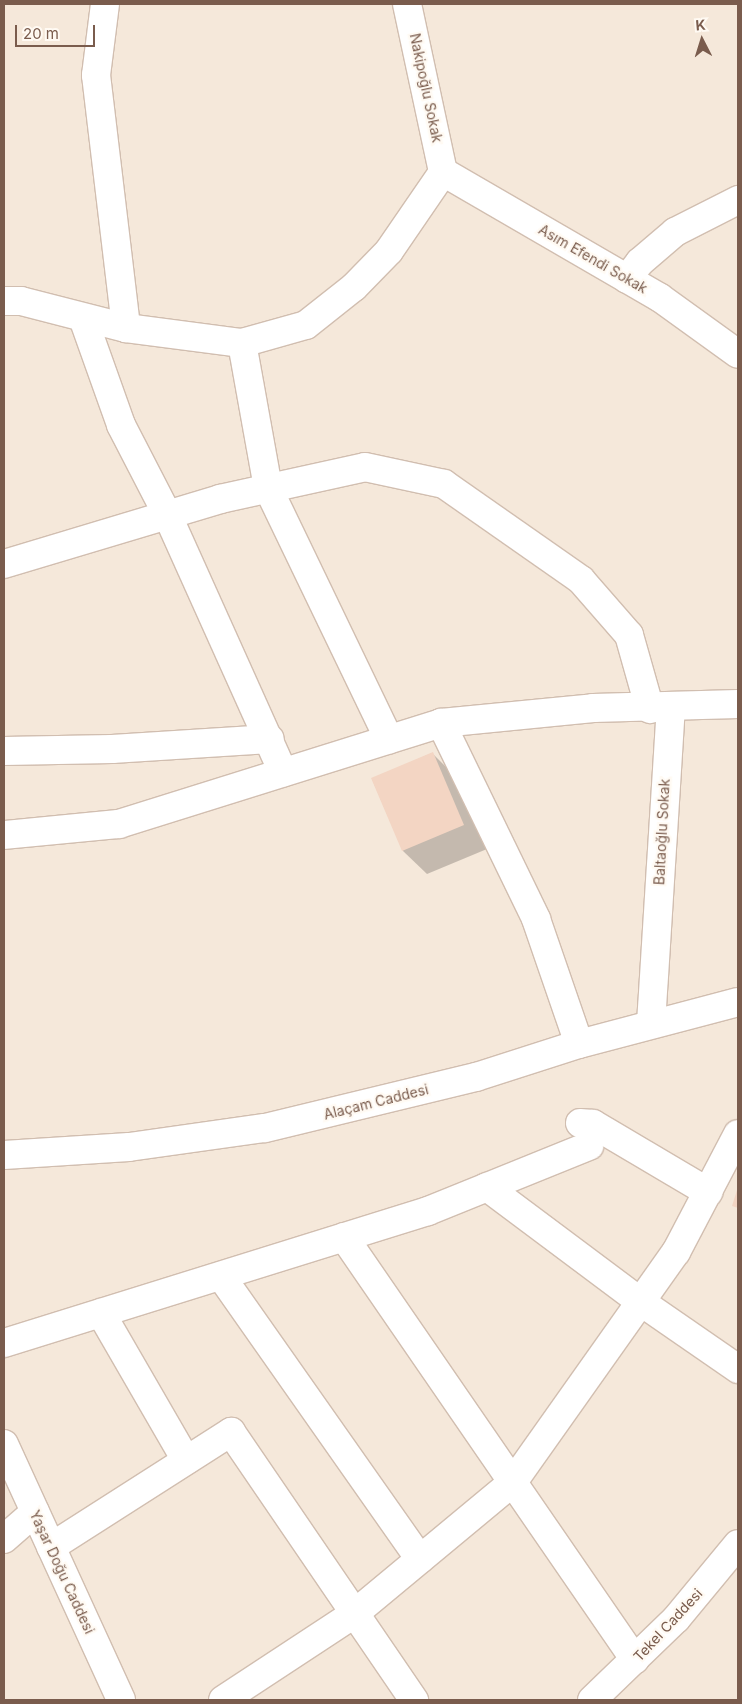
<!DOCTYPE html>
<html>
<head>
<meta charset="utf-8">
<style>
  body { margin:0 }
  #map { position:relative; width:742px; height:1704px; overflow:hidden; background:#fdf6ec; font-family:Inter,sans-serif }
  div>[style] { position:absolute }
  .residential>* { inset:0; background:#f5e8da }
  .shadow>* { inset:0; background:#0003 }
  .building>* { inset:0; background:#f3d5c3 }
  .roads { filter:drop-shadow(1px 0 #d1beb0) drop-shadow(-1px 0 #d1beb0) drop-shadow(0 1px #d1beb0) drop-shadow(0 -1px #d1beb0) }
  .street>* { height:28px; margin:-14px; padding:0 14px; transform-origin:14px; border-radius:14px; background:#fff }
  .secondary>* { height:28px; margin:-14px; padding:0 14px; transform-origin:14px; border-radius:14px; background:#fff }
  span { translate:-50% -50%; white-space:nowrap; text-align:center; line-height:1.15; -webkit-text-stroke:4.5px #fffaf3; paint-order:stroke }
  .street-label { font-size:14px; color:#7a5c4d }
  .frame { position:absolute; inset:0; border:5px solid #7a5c4d; pointer-events:none }
  .north { position:absolute; left:677px; top:15px; width:50px; height:50px; -webkit-text-stroke:4px #fffaf3; paint-order:stroke; rotate:355deg; font-size:14px; font-weight:700; line-height:20px; text-align:center; color:#7a5c4d }
  .north::after { content:''; display:block; margin:auto; width:18px; height:22px; background:#7a5c4d; clip-path:polygon(50% 0,100% 100%,50% 72%,0 100%) }
  .scale { position:absolute; left:15px; top:25px; width:80px; height:22px; box-sizing:border-box; border:2px solid #7a5c4d; border-top:0; padding-left:6px; font-size:15px; line-height:18px; white-space:nowrap; color:#7a5c4d; -webkit-text-stroke:4px #fffaf3; paint-order:stroke }
</style>
</head>
<body>
<div id="map">
  <div class="residential">
    <i style="clip-path:polygon(4px 4px,738px 4px,738px 1700px,4px 1700px)"></i>
  </div>
  <div class="shadow">
    <i style="clip-path:polygon(432px 753px,456px 777px,487px 849px,427px 874px,403px 851px,372px 779px)"></i>
  </div>
  <div class="building">
    <i style="clip-path:polygon(433px 752px,464px 825px,402px 851px,371px 778px)"></i>
    <i style="clip-path:polygon(738px 1187px,738px 1208px,732px 1206px)"></i>
  </div>
  <div class="roads">
    <div class="street">
      <i style="left:105px;top:4px;width:72px;rotate:97.2deg"></i>
      <i style="left:96px;top:75px;width:255px;rotate:83.2deg"></i>
      <i style="left:407px;top:4px;width:172px;rotate:77.9deg"></i>
      <i style="left:443px;top:172px;width:250px;rotate:30.1deg"></i>
      <i style="left:659px;top:297px;width:97px;rotate:35.8deg"></i>
      <i style="left:627px;top:279px;width:21px;rotate:-53deg"></i>
      <i style="left:640px;top:262px;width:46px;rotate:-40.6deg"></i>
      <i style="left:675px;top:232px;width:71px;rotate:-26.9deg"></i>
      <i style="left:4px;top:301px;width:17px"></i>
      <i style="left:21px;top:301px;width:108px;rotate:14.4deg"></i>
      <i style="left:126px;top:328px;width:117px;rotate:7.4deg"></i>
      <i style="left:242px;top:343px;width:66px;rotate:-15.7deg"></i>
      <i style="left:306px;top:325px;width:61px;rotate:-38.4deg"></i>
      <i style="left:354px;top:287px;width:50px;rotate:-45.8deg"></i>
      <i style="left:389px;top:251px;width:96px;rotate:-55.6deg"></i>
      <i style="left:83px;top:318px;width:114px;rotate:70.4deg"></i>
      <i style="left:121px;top:425px;width:100px;rotate:62.7deg"></i>
      <i style="left:167px;top:514px;width:283px;rotate:65.8deg"></i>
      <i style="left:242px;top:343px;width:147px;rotate:79.8deg"></i>
      <i style="left:268px;top:488px;width:279px;rotate:64.3deg"></i>
      <i style="left:4px;top:564px;width:226px;rotate:-16.7deg"></i>
      <i style="left:220px;top:499px;width:148px;rotate:-12.4deg"></i>
      <i style="left:365px;top:467px;width:81px;rotate:12.1deg"></i>
      <i style="left:444px;top:484px;width:167px;rotate:35deg"></i>
      <i style="left:581px;top:580px;width:73px;rotate:48.9deg"></i>
      <i style="left:629px;top:635px;width:77px;rotate:74.2deg"></i>
      <i style="left:441px;top:723px;width:218px;rotate:64.1deg"></i>
      <i style="left:536px;top:919px;width:132px;rotate:71deg"></i>
      <i style="left:4px;top:751px;width:108px;rotate:-1.1deg"></i>
      <i style="left:112px;top:749px;width:158px;rotate:-3.6deg"></i>
      <i style="left:4px;top:835px;width:116px;rotate:-5.5deg"></i>
      <i style="left:119px;top:824px;width:337px;rotate:-17.4deg"></i>
      <i style="left:441px;top:723px;width:153px;rotate:-5.6deg"></i>
      <i style="left:593px;top:708px;width:145px;rotate:-1.6deg"></i>
      <i style="left:651px;top:1024px;width:318px;rotate:-86.4deg"></i>
      <i style="left:580px;top:1123px;width:13px;rotate:4deg"></i>
      <i style="left:593px;top:1124px;width:134px;rotate:30.6deg"></i>
      <i style="left:487px;top:1187px;width:192px;rotate:36.8deg"></i>
      <i style="left:641px;top:1302px;width:118px;rotate:34.6deg"></i>
      <i style="left:344px;top:1237px;width:513px;rotate:55.47deg"></i>
      <i style="left:221px;top:1276px;width:346px;rotate:54.9deg"></i>
      <i style="left:101px;top:1313px;width:170px;rotate:60deg"></i>
      <i style="left:4px;top:1343px;width:444px;rotate:-17.3deg"></i>
      <i style="left:428px;top:1211px;width:174px;rotate:-22deg"></i>
      <i style="left:4px;top:1539px;width:41px;rotate:-41.1deg"></i>
      <i style="left:51px;top:1547px;width:214px;rotate:-32.6deg"></i>
      <i style="left:231px;top:1432px;width:325px;rotate:55.7deg"></i>
      <i style="left:223px;top:1700px;width:157px;rotate:-33.3deg"></i>
      <i style="left:354px;top:1614px;width:207px;rotate:-39.7deg"></i>
      <i style="left:513px;top:1482px;width:282px;rotate:-54.7deg"></i>
      <i style="left:676px;top:1252px;width:133px;rotate:-62.3deg"></i>
    </div>
    <div class="secondary">
      <i style="left:4px;top:1155px;width:125px;rotate:-3.7deg"></i>
      <i style="left:129px;top:1147px;width:137px;rotate:-8deg"></i>
      <i style="left:265px;top:1128px;width:217px;rotate:-13.6deg"></i>
      <i style="left:476px;top:1077px;width:108px;rotate:-17.8deg"></i>
      <i style="left:579px;top:1044px;width:164px;rotate:-14.8deg"></i>
      <i style="left:4px;top:1444px;width:281px;rotate:65.4deg"></i>
      <i style="left:592px;top:1700px;width:117px;rotate:-44deg"></i>
      <i style="left:676px;top:1619px;width:97px;rotate:-50.4deg"></i>
    </div>
  </div>
  <div class="street-label">
    <span style="left:426px;top:88px;rotate:78deg">Nakipoğlu Sokak</span>
    <span style="left:593px;top:259px;rotate:30deg">Asım Efendi Sokak</span>
    <span style="left:662px;top:832px;rotate:-87deg">Baltaoğlu Sokak</span>
    <span style="left:376px;top:1102px;rotate:-14deg">Alaçam Caddesi</span>
    <span style="left:62px;top:1572px;rotate:65deg">Yaşar Doğu Caddesi</span>
    <span style="left:668px;top:1625px;rotate:-47deg">Tekel Caddesi</span>
  </div>
  <div class="frame"></div>
  <div class="north">K</div>
  <div class="scale">20 m</div>
</div>
</body>
</html>
